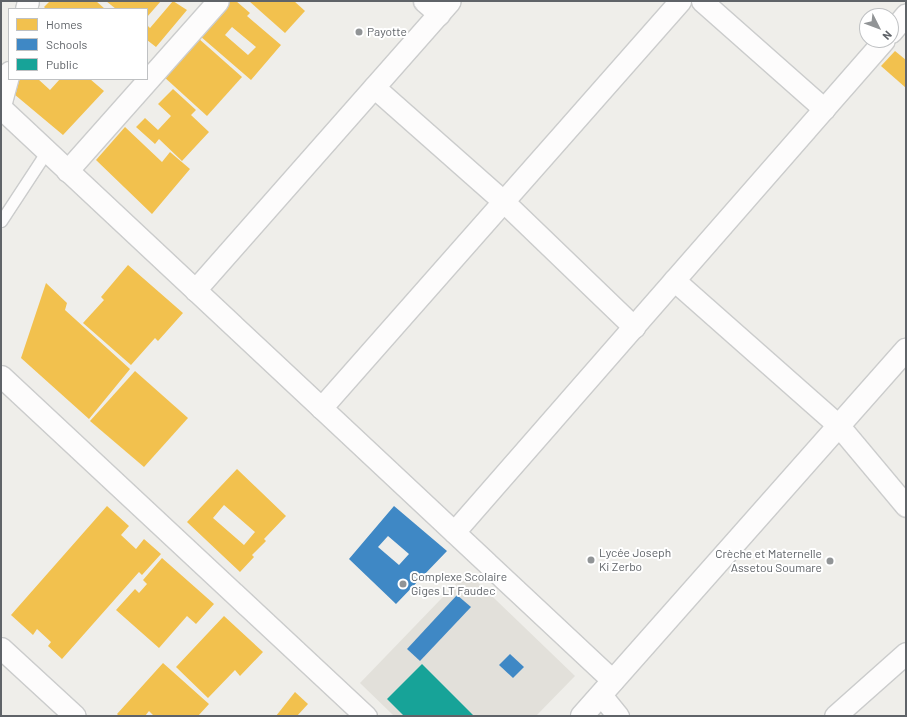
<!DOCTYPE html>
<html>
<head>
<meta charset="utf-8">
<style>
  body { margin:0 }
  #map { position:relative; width:907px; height:717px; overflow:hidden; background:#efeeea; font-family:Barlow,sans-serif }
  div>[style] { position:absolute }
  .education>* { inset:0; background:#e2e0da }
  .homes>* { inset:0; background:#f2c14e }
  .schools>* { inset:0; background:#3f88c5 }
  .public>* { inset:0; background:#17a398 }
  .roads { filter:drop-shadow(1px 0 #cbcccc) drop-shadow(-1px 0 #cbcccc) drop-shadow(0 1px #cbcccc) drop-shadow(0 -1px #cbcccc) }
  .lane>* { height:11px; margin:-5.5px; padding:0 5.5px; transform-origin:5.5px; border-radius:5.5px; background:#fdfcfc }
  .street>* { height:21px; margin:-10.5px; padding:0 10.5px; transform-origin:10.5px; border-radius:10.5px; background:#fdfcfc }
  .secondary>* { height:22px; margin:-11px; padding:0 11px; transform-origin:11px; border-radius:11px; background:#fdfcfc }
  .dots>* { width:11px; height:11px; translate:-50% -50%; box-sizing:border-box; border:2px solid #fff; border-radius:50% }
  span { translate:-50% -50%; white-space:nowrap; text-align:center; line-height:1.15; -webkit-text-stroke:4px #fff; paint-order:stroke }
  .poi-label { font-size:12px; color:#5f6368 }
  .left { translate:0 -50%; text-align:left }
  .right { translate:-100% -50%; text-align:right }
  .frame { position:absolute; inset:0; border:2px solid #5f6368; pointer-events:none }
  .legend { position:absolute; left:8px; top:8px; width:140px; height:72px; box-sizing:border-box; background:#fff; border:1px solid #bfc1c3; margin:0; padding:5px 7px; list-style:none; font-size:12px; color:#5f6368 }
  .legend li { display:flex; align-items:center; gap:8px; height:20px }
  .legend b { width:20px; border:1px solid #bfc1c3 }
  .north { position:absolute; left:859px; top:8px; width:40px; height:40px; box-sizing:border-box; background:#fff; border:1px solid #bfc1c3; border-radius:50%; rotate:132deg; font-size:11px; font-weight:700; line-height:16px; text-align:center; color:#5f6368 }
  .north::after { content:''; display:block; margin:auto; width:14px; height:18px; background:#919496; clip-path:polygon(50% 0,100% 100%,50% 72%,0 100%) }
</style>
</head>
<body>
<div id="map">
  <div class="education">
    <i style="clip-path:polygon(467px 572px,575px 676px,536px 716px,394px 716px,360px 683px)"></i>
  </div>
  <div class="homes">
    <i style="clip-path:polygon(50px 1px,96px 1px,105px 9px,46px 9px,44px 7px)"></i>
    <i style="clip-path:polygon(106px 1px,161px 1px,147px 17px,147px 9px,116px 9px)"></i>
    <i style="clip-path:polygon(173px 1px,187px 10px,156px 47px,147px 40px,147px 25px,150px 28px)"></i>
    <i style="clip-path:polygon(evenodd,231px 1px,236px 1px,250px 13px,247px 16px,281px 45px,251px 80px,200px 36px,231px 1px,232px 27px,256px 47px,248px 55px,225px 35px,232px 27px)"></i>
    <i style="clip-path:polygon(249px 1px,294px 1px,305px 11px,285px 33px)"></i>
    <i style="clip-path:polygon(198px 38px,242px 77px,207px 116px,163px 76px)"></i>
    <i style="clip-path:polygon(895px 51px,906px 60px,906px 88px,881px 66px)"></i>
    <i style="clip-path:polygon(10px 79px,38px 79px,50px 90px,60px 79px,90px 79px,104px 91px,63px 135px,8px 89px)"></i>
    <i style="clip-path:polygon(173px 89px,196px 110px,191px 115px,209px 132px,182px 161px,159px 139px,155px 144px,136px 127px,145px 118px,158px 130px,171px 116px,158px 104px)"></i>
    <i style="clip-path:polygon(125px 127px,162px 162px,170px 152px,190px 169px,152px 214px,96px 160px)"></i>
    <i style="clip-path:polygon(128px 265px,183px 313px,158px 341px,155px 338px,131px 365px,83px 323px,104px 300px,101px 297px)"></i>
    <i style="clip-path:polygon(46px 283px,67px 303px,65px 310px,130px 369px,89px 419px,21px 358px)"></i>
    <i style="clip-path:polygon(135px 371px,188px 418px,144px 467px,90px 421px)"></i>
    <i style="clip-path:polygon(evenodd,237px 469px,286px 516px,264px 539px,266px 541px,252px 555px,254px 557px,240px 572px,187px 522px,237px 469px,224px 505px,255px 532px,244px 545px,213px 518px,224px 505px)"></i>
    <i style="clip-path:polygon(107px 506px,129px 526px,121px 535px,136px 549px,144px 539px,161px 554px,142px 575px,139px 572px,62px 659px,48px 646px,51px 642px,37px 629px,33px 635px,11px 615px)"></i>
    <i style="clip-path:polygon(162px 558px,214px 604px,196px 624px,187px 616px,159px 648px,116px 610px,135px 589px,139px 593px,147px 584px,143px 580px)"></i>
    <i style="clip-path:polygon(224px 616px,263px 652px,240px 676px,235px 670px,208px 698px,176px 667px)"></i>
    <i style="clip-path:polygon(163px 663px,209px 704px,198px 716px,154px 716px,149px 711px,145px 716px,119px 716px,117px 714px)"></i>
    <i style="clip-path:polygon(295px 692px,308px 704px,297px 716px,276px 716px)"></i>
  </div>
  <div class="schools">
    <i style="clip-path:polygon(evenodd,394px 506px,447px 551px,396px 604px,349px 559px,394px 506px,388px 536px,409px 554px,399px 565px,378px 547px,388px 536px)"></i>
    <i style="clip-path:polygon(457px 595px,471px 607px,420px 661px,407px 649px)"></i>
    <i style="clip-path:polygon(510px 654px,524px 667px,513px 678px,499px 665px)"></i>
  </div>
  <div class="public">
    <i style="clip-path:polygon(422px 664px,474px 716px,404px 716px,387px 699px)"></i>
  </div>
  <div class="roads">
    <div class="lane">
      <i style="left:1px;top:221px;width:84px;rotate:-56.7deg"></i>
    </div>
    <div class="street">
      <i style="left:424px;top:1px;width:20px;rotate:41deg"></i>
      <i style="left:702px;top:1px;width:163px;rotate:41.5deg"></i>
      <i style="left:26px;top:9px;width:8px;rotate:-76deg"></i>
      <i style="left:891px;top:32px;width:23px;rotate:-50deg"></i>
      <i style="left:374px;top:87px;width:172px;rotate:41.5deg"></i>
      <i style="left:503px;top:201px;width:182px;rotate:43.9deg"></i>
      <i style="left:1px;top:102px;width:31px;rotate:-75deg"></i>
      <i style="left:1px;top:108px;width:838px;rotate:43.11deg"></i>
      <i style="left:67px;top:171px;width:227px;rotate:-48.4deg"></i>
      <i style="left:674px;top:280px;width:220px;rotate:41.5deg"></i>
      <i style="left:839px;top:426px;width:104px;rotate:50.1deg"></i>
      <i style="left:195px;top:290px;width:385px;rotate:-48.6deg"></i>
      <i style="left:1px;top:376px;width:499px;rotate:43deg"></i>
      <i style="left:321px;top:408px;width:543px;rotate:-48.59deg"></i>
      <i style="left:454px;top:532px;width:653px;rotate:-48.85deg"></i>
      <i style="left:1px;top:648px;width:100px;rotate:42.6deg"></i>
      <i style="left:601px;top:695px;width:27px;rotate:51deg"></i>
      <i style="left:835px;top:716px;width:95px;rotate:-41.6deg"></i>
    </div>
    <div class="secondary">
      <i style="left:582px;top:716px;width:489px;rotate:-48.5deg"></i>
    </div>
  </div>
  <div class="dots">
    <i style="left:359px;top:32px;background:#919496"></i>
    <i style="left:591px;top:560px;background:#919496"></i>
    <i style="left:830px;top:561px;background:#919496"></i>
    <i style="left:403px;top:584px;background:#919496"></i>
  </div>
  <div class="poi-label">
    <span class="left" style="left:367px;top:32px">Payotte</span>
    <span class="left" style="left:599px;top:560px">Lycée Joseph<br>Ki Zerbo</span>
    <span class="right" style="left:822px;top:561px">Crèche et Maternelle<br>Assetou Soumare</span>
    <span class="left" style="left:411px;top:584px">Complexe Scolaire<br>Giges LT Faudec</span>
  </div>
  <div class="frame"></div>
  <ul class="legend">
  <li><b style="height:11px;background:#f2c14e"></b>Homes</li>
  <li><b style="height:11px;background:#3f88c5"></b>Schools</li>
  <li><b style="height:11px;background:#17a398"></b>Public</li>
  </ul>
  <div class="north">N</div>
</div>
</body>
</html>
